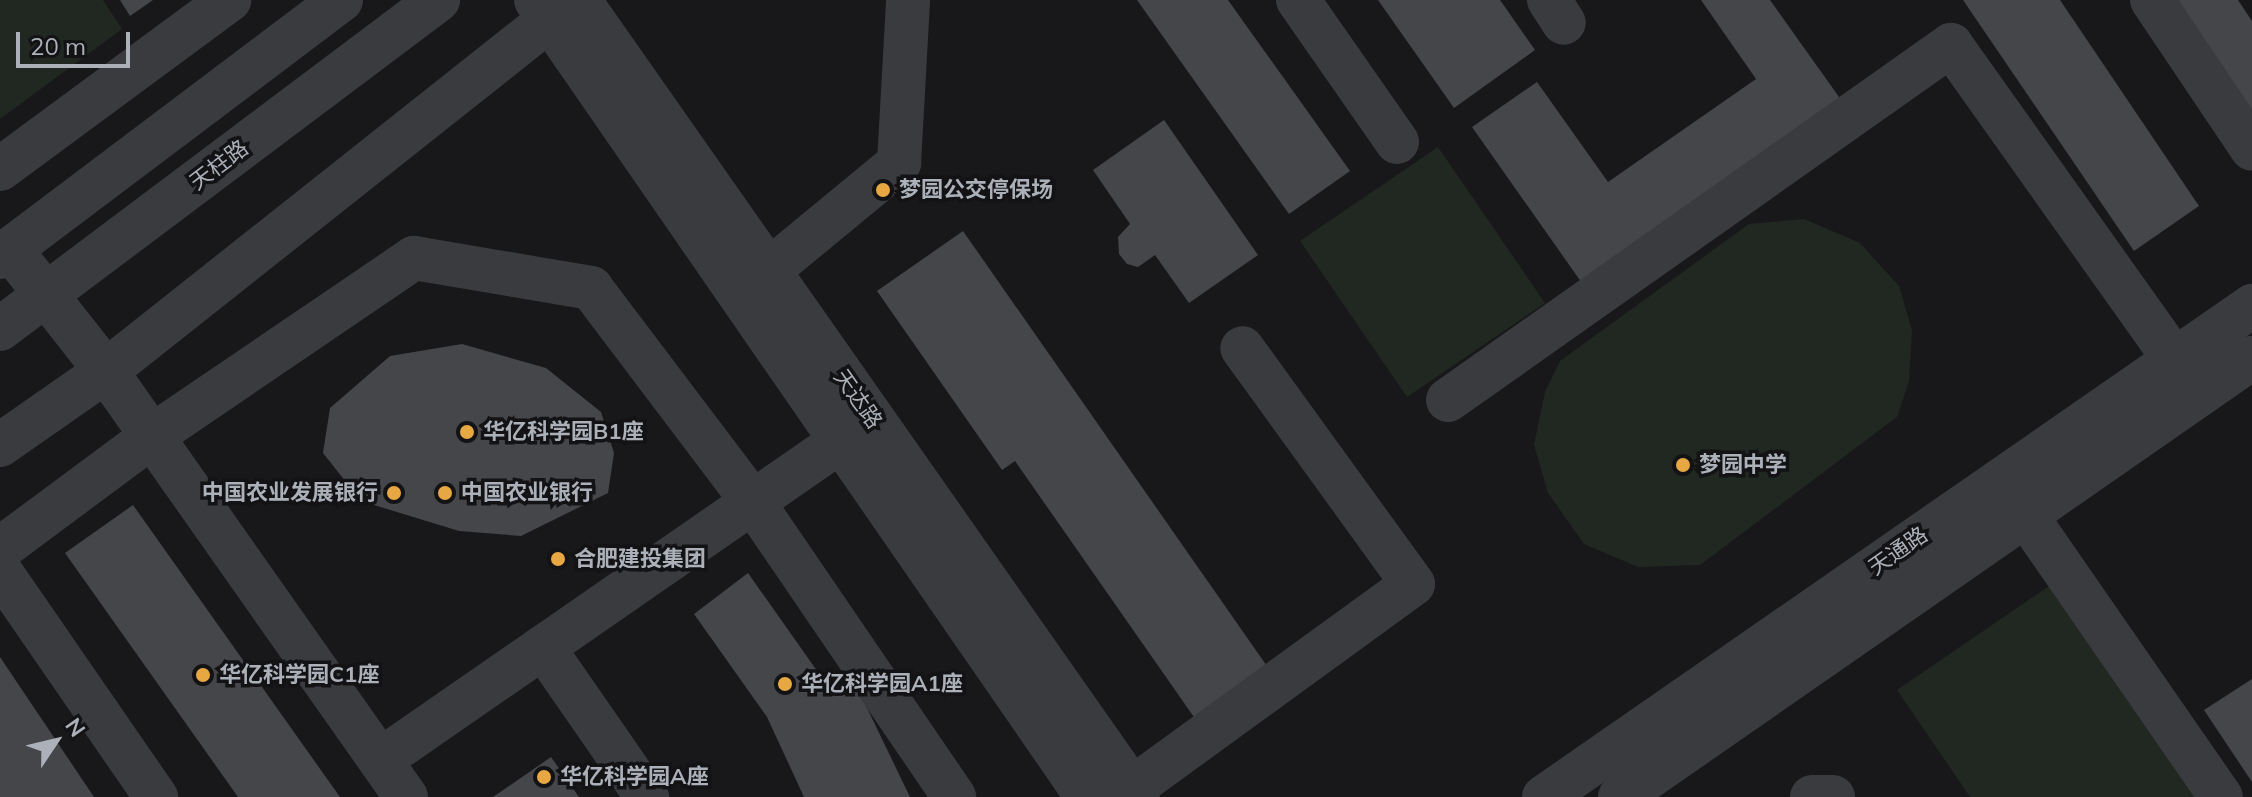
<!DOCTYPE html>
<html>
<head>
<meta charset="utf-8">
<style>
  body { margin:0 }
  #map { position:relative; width:2252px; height:797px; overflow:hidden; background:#18181a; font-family:Mulish,"Noto Sans SC",sans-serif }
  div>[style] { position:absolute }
  .green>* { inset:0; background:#202821 }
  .building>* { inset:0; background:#45464a }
  .minor>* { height:44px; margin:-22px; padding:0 22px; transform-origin:22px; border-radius:22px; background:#393b3f }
  .dots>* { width:22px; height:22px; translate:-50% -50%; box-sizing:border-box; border:4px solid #131315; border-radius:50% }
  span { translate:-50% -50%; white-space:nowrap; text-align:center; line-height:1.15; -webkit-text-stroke:7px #131315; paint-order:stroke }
  .street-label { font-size:22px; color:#abb0b9 }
  .poi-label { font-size:22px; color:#abb0b9; font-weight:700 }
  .left { translate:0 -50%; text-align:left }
  .right { translate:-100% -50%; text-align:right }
  .north { position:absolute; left:16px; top:701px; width:80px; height:80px; -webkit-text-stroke:6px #131315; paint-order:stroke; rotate:55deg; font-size:22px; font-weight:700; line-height:32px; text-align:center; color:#abb0b9 }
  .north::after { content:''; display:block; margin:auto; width:28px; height:36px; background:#abb0b9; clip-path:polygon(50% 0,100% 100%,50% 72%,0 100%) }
  .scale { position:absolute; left:16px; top:32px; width:114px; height:36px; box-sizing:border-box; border:4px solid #abb0b9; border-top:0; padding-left:10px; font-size:24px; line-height:28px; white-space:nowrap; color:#abb0b9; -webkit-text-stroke:6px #131315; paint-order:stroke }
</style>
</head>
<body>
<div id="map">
  <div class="green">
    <i style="clip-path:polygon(0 0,103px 0,122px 29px,0 119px)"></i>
    <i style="clip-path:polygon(1438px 147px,1545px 303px,1407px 397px,1300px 241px)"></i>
    <i style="clip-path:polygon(1804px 219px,1860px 243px,1899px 286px,1912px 330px,1909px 381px,1897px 417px,1700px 565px,1638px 567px,1584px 544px,1548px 493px,1534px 445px,1545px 392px,1560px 361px,1749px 224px)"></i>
    <i style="clip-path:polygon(2052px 584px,2197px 797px,1970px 797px,1897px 690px)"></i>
  </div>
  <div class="building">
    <i style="clip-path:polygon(120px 0,153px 0,130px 16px)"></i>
    <i style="clip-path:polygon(1137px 0,1228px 0,1350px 171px,1289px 214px)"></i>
    <i style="clip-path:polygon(1378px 0,1500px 0,1535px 50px,1454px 108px)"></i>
    <i style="clip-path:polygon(1701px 0,1770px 0,1844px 104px,1584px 286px,1472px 127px,1537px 82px,1608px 182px,1756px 79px)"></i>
    <i style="clip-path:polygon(1963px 0,2060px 0,2199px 206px,2134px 251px)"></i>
    <i style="clip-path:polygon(2171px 0,2238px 0,2252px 21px,2252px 121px)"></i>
    <i style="clip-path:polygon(1164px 120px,1258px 255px,1189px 303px,1155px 255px,1138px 267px,1127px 264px,1119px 254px,1118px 237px,1130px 224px,1093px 170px)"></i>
    <i style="clip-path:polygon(963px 231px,1269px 669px,1196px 720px,1015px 461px,1002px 470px,877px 291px)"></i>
    <i style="clip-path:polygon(462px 344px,546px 368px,601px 412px,614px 453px,608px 493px,521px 536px,459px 531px,361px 501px,323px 453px,330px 408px,390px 356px)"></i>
    <i style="clip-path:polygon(133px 505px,340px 797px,238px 797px,65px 553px)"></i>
    <i style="clip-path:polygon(748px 573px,827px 685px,855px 683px,910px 797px,804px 797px,767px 717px,694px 614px)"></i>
    <i style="clip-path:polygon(0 657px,94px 797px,0 797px)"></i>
    <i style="clip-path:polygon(2252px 679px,2252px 782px,2204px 710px)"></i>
    <i style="clip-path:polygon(551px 757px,579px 797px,493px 797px)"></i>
  </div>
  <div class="minor">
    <i style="left:536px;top:0;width:969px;rotate:55.34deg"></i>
    <i style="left:579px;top:0;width:973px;rotate:54.95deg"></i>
    <i style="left:1298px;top:0;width:173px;rotate:55.1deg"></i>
    <i style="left:1549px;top:0;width:27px;rotate:57deg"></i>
    <i style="left:2152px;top:0;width:179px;rotate:56.1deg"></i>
    <i style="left:0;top:169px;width:285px;rotate:-36.4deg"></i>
    <i style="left:10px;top:249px;width:155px;rotate:51.8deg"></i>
    <i style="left:106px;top:371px;width:521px;rotate:54.85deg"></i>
    <i style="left:0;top:257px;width:427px;rotate:-37deg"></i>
    <i style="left:745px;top:290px;width:200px;rotate:-39.5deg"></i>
    <i style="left:899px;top:163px;width:163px;rotate:-86.8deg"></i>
    <i style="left:0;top:329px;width:548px;rotate:-36.91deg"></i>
    <i style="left:1448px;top:400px;width:616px;rotate:-35.21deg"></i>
    <i style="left:1951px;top:45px;width:385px;rotate:54.6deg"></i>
    <i style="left:0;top:445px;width:129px;rotate:-34.9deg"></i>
    <i style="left:106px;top:371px;width:596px;rotate:-38.39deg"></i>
    <i style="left:2009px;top:491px;width:372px;rotate:55.3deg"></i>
    <i style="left:0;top:549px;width:189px;rotate:-36.6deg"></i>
    <i style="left:152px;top:436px;width:317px;rotate:-34.2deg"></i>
    <i style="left:414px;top:258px;width:180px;rotate:9.6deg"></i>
    <i style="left:591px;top:288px;width:268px;rotate:52.9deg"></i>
    <i style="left:753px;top:502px;width:357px;rotate:55.7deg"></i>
    <i style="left:0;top:571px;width:275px;rotate:55.4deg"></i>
    <i style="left:543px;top:647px;width:183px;rotate:55.3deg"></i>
    <i style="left:380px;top:760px;width:589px;rotate:-34.69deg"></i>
    <i style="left:1120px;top:797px;width:362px;rotate:-36deg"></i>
    <i style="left:1413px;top:584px;width:291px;rotate:-125.9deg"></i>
    <i style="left:1544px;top:797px;width:862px;rotate:-34.74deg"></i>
    <i style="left:1620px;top:797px;width:770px;rotate:-34.78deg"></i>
    <i style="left:1812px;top:797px;width:21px"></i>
  </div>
  <div class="dots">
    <i style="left:883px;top:190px;background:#e7a743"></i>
    <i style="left:467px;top:432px;background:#e7a743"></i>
    <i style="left:1683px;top:465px;background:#e7a743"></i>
    <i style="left:394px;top:493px;background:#e7a743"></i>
    <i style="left:445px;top:493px;background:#e7a743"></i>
    <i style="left:558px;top:559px;background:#e7a743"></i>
    <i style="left:203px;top:675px;background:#e7a743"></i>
    <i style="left:785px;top:684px;background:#e7a743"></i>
    <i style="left:544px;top:777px;background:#e7a743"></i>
  </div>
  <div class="street-label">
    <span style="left:219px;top:165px;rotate:-37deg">天柱路</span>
    <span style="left:858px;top:399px;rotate:55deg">天达路</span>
    <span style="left:1898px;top:551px;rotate:-35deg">天通路</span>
  </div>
  <div class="poi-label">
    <span class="left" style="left:899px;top:190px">梦园公交停保场</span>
    <span class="left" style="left:483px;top:432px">华亿科学园B1座</span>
    <span class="left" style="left:1699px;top:465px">梦园中学</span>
    <span class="right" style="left:378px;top:493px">中国农业发展银行</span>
    <span class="left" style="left:461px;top:493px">中国农业银行</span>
    <span class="left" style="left:574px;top:559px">合肥建投集团</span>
    <span class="left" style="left:219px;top:675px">华亿科学园C1座</span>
    <span class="left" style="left:801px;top:684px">华亿科学园A1座</span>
    <span class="left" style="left:560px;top:777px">华亿科学园A座</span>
  </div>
  <div class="north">N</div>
  <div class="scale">20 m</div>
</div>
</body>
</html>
